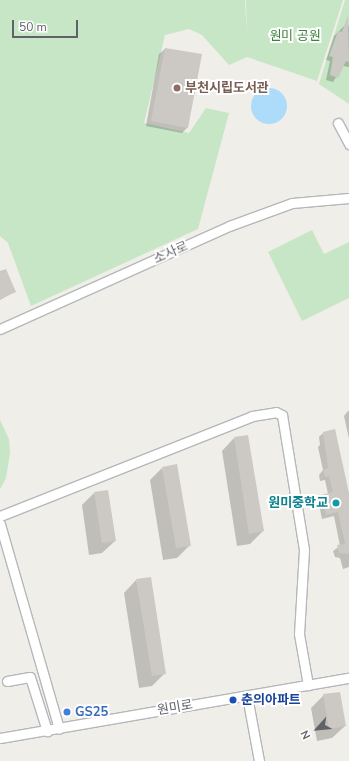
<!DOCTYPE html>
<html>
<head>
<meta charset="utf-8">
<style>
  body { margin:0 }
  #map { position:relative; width:349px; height:761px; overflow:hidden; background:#f0eee8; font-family:"Nunito Sans","Noto Sans KR",sans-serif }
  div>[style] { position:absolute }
  .green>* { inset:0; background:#c7e6c6 }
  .water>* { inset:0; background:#addbfa }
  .round { border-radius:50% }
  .shadow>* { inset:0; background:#0003 }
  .building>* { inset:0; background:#ccc9c4 }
  .roads { filter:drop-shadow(1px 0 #b5b8bb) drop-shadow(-1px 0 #b5b8bb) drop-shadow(0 1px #b5b8bb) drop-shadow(0 -1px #b5b8bb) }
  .minor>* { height:9px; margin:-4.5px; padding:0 4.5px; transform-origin:4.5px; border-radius:4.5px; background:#fff }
  .dots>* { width:11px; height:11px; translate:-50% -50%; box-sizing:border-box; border:2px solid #fff; border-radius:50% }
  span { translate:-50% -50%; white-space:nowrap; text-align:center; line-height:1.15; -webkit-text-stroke:4px #fff; paint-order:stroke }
  .park-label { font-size:13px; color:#3a833b }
  .education-label { font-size:13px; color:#785e54; font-weight:700 }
  .left { translate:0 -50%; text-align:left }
  .street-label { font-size:13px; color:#5f6367 }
  .culture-label { font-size:13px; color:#0d838f; font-weight:700 }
  .right { translate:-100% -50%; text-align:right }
  .transit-label { font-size:13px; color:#164399; font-weight:700 }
  .shop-label { font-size:13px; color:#366cbe; font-weight:700 }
  .north { position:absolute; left:297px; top:709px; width:40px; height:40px; -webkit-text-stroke:3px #fff; paint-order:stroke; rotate:243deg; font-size:11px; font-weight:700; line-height:16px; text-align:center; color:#5f6367 }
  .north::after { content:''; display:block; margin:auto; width:14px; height:18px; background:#5f6367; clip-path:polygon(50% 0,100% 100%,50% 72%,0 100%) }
  .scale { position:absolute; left:12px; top:20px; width:66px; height:18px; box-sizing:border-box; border:2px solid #5f6367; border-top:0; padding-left:5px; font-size:12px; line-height:14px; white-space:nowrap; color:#5f6367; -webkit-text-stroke:3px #fff; paint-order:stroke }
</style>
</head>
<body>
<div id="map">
  <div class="green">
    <i style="clip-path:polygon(0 0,245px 0,247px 35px,246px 0,343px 0,317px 81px,247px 57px,229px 65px,202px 35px,189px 29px,165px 35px,144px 123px,189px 133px,206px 108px,229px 113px,198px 229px,31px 306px,8px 243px,0 236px)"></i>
    <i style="clip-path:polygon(345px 0,349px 0,349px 104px,319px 84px)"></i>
    <i style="clip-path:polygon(312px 230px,324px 254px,349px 242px,349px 298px,302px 321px,268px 252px)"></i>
    <i style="clip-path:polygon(0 420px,9px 439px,10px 453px,6px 478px,0 489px)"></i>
  </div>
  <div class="water">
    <i class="round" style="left:251px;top:88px;width:36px;height:36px"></i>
  </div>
  <div class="shadow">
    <i style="clip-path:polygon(345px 25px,349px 26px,349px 67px,343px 66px,333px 82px,326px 80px,330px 61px,326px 60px,334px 36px)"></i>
    <i style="clip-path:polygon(165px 49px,188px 127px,182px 133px,146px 126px,159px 54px)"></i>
    <i style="clip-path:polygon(0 272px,14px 292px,0 300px)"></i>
    <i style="clip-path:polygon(348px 411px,349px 411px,349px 439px,344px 416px)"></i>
    <i style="clip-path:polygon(323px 433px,349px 498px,349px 567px,343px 569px,340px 558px,335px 557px,333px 551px,340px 546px,334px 516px,322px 519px,318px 500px,328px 494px,325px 480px,320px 481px,319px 475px,323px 470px,318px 447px,320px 445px,319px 437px)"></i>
    <i style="clip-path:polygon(234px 438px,263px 531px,250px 544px,237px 546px,222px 451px)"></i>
    <i style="clip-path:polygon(162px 468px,190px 545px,177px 558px,163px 560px,150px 480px)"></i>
    <i style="clip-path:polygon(94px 493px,115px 541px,102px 553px,89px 555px,82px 505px)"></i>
    <i style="clip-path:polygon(136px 580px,165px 673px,152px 686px,139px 688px,124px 593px)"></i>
    <i style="clip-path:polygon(324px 695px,345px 726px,332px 738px,317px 741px,311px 708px)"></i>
  </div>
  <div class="building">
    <i style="clip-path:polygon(348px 15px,349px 62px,346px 61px,338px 78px,330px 75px,333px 57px,329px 56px,338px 31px,342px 32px)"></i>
    <i style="clip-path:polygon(165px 48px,202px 54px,188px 128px,151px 121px)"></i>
    <i style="clip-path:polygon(6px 269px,16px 292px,0 299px,0 271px)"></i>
    <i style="clip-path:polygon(335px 429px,349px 493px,349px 554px,339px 553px,337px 545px,345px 544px,338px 512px,326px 515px,321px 495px,333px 492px,329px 476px,325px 477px,323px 470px,328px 468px,323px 432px)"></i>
    <i style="clip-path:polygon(248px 435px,264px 531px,249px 534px,234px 437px)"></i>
    <i style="clip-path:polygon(177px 464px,191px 546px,176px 548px,162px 467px)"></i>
    <i style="clip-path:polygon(108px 490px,116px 541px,102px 543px,94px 492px)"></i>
    <i style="clip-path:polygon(151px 577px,166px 674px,152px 676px,136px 579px)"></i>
    <i style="clip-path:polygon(340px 692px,346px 726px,329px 729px,323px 694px)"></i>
  </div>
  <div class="roads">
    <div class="minor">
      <i style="left:338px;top:123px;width:24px;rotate:62deg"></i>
      <i style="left:0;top:329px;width:251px;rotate:-24.2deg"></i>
      <i style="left:229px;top:226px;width:67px;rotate:-20.1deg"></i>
      <i style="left:292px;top:203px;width:57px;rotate:-5deg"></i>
      <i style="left:0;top:516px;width:271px;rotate:-21.6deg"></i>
      <i style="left:252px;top:416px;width:24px;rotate:-9deg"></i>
      <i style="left:276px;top:412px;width:7px;rotate:27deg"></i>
      <i style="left:282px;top:415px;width:137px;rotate:80.7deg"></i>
      <i style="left:304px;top:550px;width:84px;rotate:93.4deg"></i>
      <i style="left:299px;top:634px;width:52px;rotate:80deg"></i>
      <i style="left:0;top:524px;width:213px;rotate:73.9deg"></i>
      <i style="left:7px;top:681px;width:23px;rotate:-10deg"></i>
      <i style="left:30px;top:677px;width:57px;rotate:72.5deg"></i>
      <i style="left:247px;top:696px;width:66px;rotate:79.5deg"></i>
      <i style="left:0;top:738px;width:354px;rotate:-9.8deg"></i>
    </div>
  </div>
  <div class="dots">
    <i style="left:177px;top:88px;background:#8d6e63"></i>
    <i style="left:336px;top:503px;background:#0f9aa8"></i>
    <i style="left:233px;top:700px;background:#1a4fb4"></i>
    <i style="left:67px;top:712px;background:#3f7fe0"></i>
  </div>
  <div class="park-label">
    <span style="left:295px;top:36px">원미 공원</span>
  </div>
  <div class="education-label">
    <span class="left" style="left:185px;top:88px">부천시립도서관</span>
  </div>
  <div class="street-label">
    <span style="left:171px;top:253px;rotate:-24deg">소사로</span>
    <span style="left:175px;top:708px;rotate:-10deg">원미로</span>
  </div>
  <div class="culture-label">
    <span class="right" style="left:328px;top:503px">원미중학교</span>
  </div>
  <div class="transit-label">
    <span class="left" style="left:241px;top:700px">춘의아파트</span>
  </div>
  <div class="shop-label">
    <span class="left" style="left:75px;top:712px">GS25</span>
  </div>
  <div class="north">N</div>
  <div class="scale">50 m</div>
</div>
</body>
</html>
